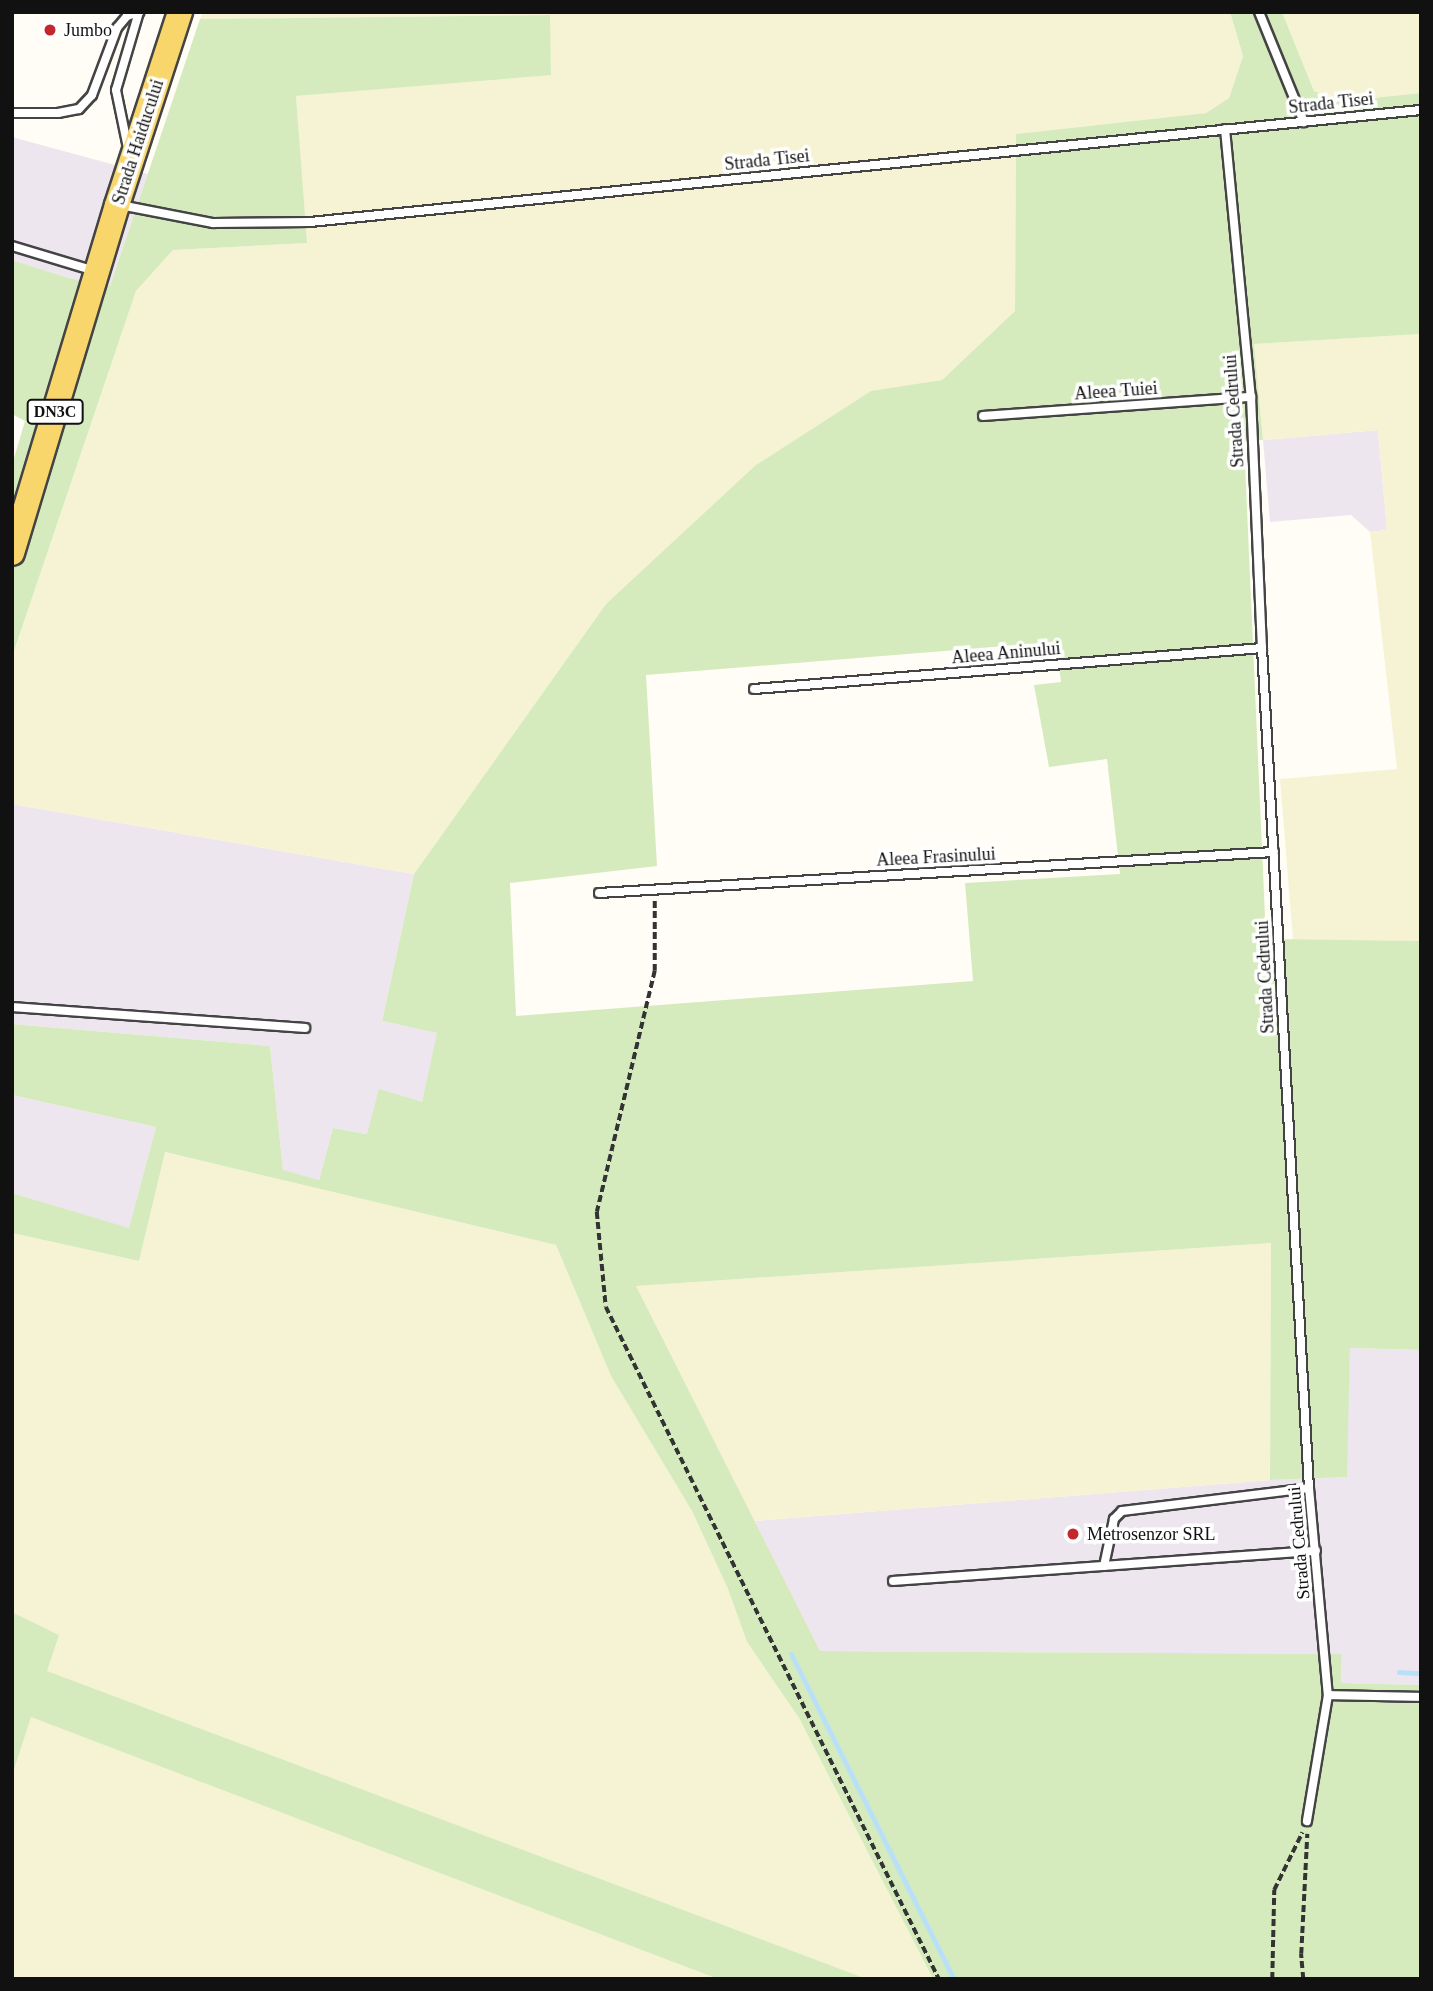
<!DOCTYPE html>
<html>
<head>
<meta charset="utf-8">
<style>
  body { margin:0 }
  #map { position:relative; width:1433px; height:1991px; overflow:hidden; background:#fffdf5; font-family:Georgia,serif }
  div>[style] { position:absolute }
  .industrial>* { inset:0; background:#eee6ef }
  .farmland>* { inset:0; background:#f6f3d4 }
  .green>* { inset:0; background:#d5ebbd }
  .stream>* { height:5px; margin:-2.5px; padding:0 2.5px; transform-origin:2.5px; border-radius:2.5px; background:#b9e0f7 }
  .path>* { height:3.5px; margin-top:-1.75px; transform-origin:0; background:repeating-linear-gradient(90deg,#333 0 7px,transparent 0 10.5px) }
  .roads { filter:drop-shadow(2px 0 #444) drop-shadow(-2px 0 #444) drop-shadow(0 2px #444) drop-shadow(0 -2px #444) }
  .service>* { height:8px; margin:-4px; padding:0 4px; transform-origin:4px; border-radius:4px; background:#fff }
  .primary>* { height:24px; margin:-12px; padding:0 12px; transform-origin:12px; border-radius:12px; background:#f9d66b }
  .dots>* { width:19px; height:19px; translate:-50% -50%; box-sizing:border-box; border:4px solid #fff; border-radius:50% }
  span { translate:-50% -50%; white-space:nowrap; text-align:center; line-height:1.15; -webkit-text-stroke:7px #fff; paint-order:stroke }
  .shield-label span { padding:2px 5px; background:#fff; border:2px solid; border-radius:5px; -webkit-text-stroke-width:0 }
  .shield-label { font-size:16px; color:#111; font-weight:700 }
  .poi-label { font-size:18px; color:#111 }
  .left { translate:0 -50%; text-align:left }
  .street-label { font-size:18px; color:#111 }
  .frame { position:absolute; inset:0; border:14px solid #111; pointer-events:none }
</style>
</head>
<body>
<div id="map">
  <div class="industrial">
    <i style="clip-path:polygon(12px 137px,148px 174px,110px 286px,69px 278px,12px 260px)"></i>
    <i style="clip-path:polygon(1378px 430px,1387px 530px,1370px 532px,1351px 515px,1270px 522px,1263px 440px)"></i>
    <i style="clip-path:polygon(12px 804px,414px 874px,382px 1021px,438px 1033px,422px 1102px,367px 1134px,333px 1128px,319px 1180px,283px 1171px,270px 1046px,12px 1024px)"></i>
    <i style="clip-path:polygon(12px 1095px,156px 1127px,129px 1229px,12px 1193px)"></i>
    <i style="clip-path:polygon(1350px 1348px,1421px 1350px,1421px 1685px,1341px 1683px,1342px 1654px,820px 1651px,753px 1521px,1270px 1480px,1346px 1477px)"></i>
  </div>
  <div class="farmland">
    <i style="clip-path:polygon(203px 12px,1230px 12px,1243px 56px,1229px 98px,1206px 113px,1016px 134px,1015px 311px,942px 380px,871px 392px,606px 604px,414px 874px,12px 804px,12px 657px,136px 291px,173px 250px,306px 243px,296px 96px,551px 74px,549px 15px,200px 19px)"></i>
    <i style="clip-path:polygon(1282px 12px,1421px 12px,1421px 93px,1343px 101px,1314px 91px)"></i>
    <i style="clip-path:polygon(1421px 334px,1421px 941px,1293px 940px,1280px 779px,1397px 769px,1370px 532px,1387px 530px,1378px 430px,1263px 440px,1254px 344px)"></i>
    <i style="clip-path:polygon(164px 1152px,556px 1245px,611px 1376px,692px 1511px,728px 1589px,747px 1642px,799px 1718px,933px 1979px,867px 1979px,46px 1671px,59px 1635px,12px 1612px,12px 1233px,139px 1261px)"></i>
    <i style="clip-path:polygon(1271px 1243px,1270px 1480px,753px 1521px,635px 1286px)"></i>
    <i style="clip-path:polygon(31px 1716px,718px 1979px,12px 1979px,12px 1776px)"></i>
  </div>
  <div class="green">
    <i style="clip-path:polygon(evenodd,1230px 12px,1282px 12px,1314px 91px,1343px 101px,1421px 93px,1421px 334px,1254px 344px,1263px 440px,1244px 441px,1266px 939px,1421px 941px,1421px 1350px,1350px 1348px,1347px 1477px,1270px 1480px,1271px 1243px,636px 1286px,820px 1651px,1342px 1654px,1341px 1683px,1421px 1685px,1421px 1979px,933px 1979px,799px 1718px,747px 1642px,728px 1589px,692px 1511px,611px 1376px,556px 1245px,165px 1152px,139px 1261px,12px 1233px,12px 1193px,129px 1228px,156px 1127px,12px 1095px,12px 1024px,270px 1046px,283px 1170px,319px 1180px,333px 1128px,367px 1134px,379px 1089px,422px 1102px,437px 1033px,382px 1021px,414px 874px,606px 604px,756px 465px,871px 391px,942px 380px,1015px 311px,1016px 134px,1206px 113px,1229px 98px,1243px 56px,1230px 12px,1056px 642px,1061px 682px,1034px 685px,1049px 767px,1107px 759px,1120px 874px,965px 883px,973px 981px,516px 1016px,510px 883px,657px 866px,646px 675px,1056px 642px)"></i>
    <i style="clip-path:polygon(550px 15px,551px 75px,296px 96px,307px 243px,173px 250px,136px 291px,12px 657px,12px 465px,25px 421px,12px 414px,12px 260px,69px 278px,110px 286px,200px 19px)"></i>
    <i style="clip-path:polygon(12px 1612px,59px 1635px,47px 1671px,867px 1979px,718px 1979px,31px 1717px,12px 1776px)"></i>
  </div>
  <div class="stream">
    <i style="left:791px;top:1654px;width:364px;rotate:63.4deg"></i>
    <i style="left:1399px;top:1672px;width:22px;rotate:3deg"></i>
  </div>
  <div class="path">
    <i style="left:655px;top:901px;width:70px;rotate:90deg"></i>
    <i style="left:655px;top:971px;width:248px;rotate:103.5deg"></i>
    <i style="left:597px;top:1212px;width:95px;rotate:84.6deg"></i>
    <i style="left:606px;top:1307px;width:750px;rotate:63.64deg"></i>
    <i style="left:1272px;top:1979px;width:89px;rotate:-88.7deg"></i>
    <i style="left:1274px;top:1890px;width:64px;rotate:-63.8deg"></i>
    <i style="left:1303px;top:1979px;width:25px;rotate:-95deg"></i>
    <i style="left:1301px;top:1954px;width:120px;rotate:-87.1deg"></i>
  </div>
  <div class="roads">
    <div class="service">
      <i style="left:1259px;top:12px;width:119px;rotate:67.8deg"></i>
      <i style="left:12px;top:113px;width:46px"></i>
      <i style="left:58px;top:113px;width:21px;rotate:-11deg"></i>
      <i style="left:79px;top:109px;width:19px;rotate:-47deg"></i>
      <i style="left:92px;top:95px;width:72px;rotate:-69.5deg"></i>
      <i style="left:117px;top:28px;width:16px;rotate:-50deg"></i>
      <i style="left:127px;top:16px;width:13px;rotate:-18deg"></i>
      <i style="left:1225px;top:129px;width:269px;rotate:84.5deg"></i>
      <i style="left:1251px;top:397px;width:251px;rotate:87.5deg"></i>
      <i style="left:1262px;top:648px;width:841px;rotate:86.8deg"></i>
      <i style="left:1309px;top:1488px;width:208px;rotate:84.8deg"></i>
      <i style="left:1328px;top:1695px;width:128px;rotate:99.5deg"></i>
      <i style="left:128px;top:148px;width:59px;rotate:-101.7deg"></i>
      <i style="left:116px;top:90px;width:81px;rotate:-73.6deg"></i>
      <i style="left:120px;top:205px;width:95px;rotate:11deg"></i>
      <i style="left:213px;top:223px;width:97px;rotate:-0.6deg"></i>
      <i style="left:310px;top:222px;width:1117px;rotate:-5.76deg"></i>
      <i style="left:12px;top:246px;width:87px;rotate:16.8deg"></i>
      <i style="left:983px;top:416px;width:269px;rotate:-4.1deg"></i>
      <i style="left:754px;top:689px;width:510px;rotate:-4.61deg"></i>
      <i style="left:599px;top:893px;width:676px;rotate:-3.48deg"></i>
      <i style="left:12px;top:1007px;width:294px;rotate:4.1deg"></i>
      <i style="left:1104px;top:1566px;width:48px;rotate:-78deg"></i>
      <i style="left:1114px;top:1519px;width:11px;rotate:-45deg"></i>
      <i style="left:1122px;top:1511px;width:188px;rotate:-7deg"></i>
      <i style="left:893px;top:1581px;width:424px;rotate:-4.1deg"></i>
      <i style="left:1328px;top:1695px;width:93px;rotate:1.2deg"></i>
    </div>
    <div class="primary">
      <i style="left:12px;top:553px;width:363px;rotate:-73.2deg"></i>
      <i style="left:117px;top:205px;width:203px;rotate:-71.9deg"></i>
    </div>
  </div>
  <div class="dots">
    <i style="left:50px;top:30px;background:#c4262e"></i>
    <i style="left:1073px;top:1534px;background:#c4262e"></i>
  </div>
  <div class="shield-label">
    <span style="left:55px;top:412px">DN3C</span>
  </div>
  <div class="poi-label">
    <span class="left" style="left:64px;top:30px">Jumbo</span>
    <span class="left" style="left:1087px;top:1534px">Metrosenzor SRL</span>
  </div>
  <div class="street-label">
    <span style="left:1331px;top:103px;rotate:-6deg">Strada Tisei</span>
    <span style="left:138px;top:142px;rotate:-72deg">Strada Haiducului</span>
    <span style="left:767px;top:160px;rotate:-6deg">Strada Tisei</span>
    <span style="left:1116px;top:391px;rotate:-4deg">Aleea Tuiei</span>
    <span style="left:1234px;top:411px;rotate:-94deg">Strada Cedrului</span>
    <span style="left:1006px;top:653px;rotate:-5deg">Aleea Aninului</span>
    <span style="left:936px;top:857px;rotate:-3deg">Aleea Frasinului</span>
    <span style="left:1265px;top:977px;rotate:-93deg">Strada Cedrului</span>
    <span style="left:1299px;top:1543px;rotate:-95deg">Strada Cedrului</span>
  </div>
  <div class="frame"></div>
</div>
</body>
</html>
